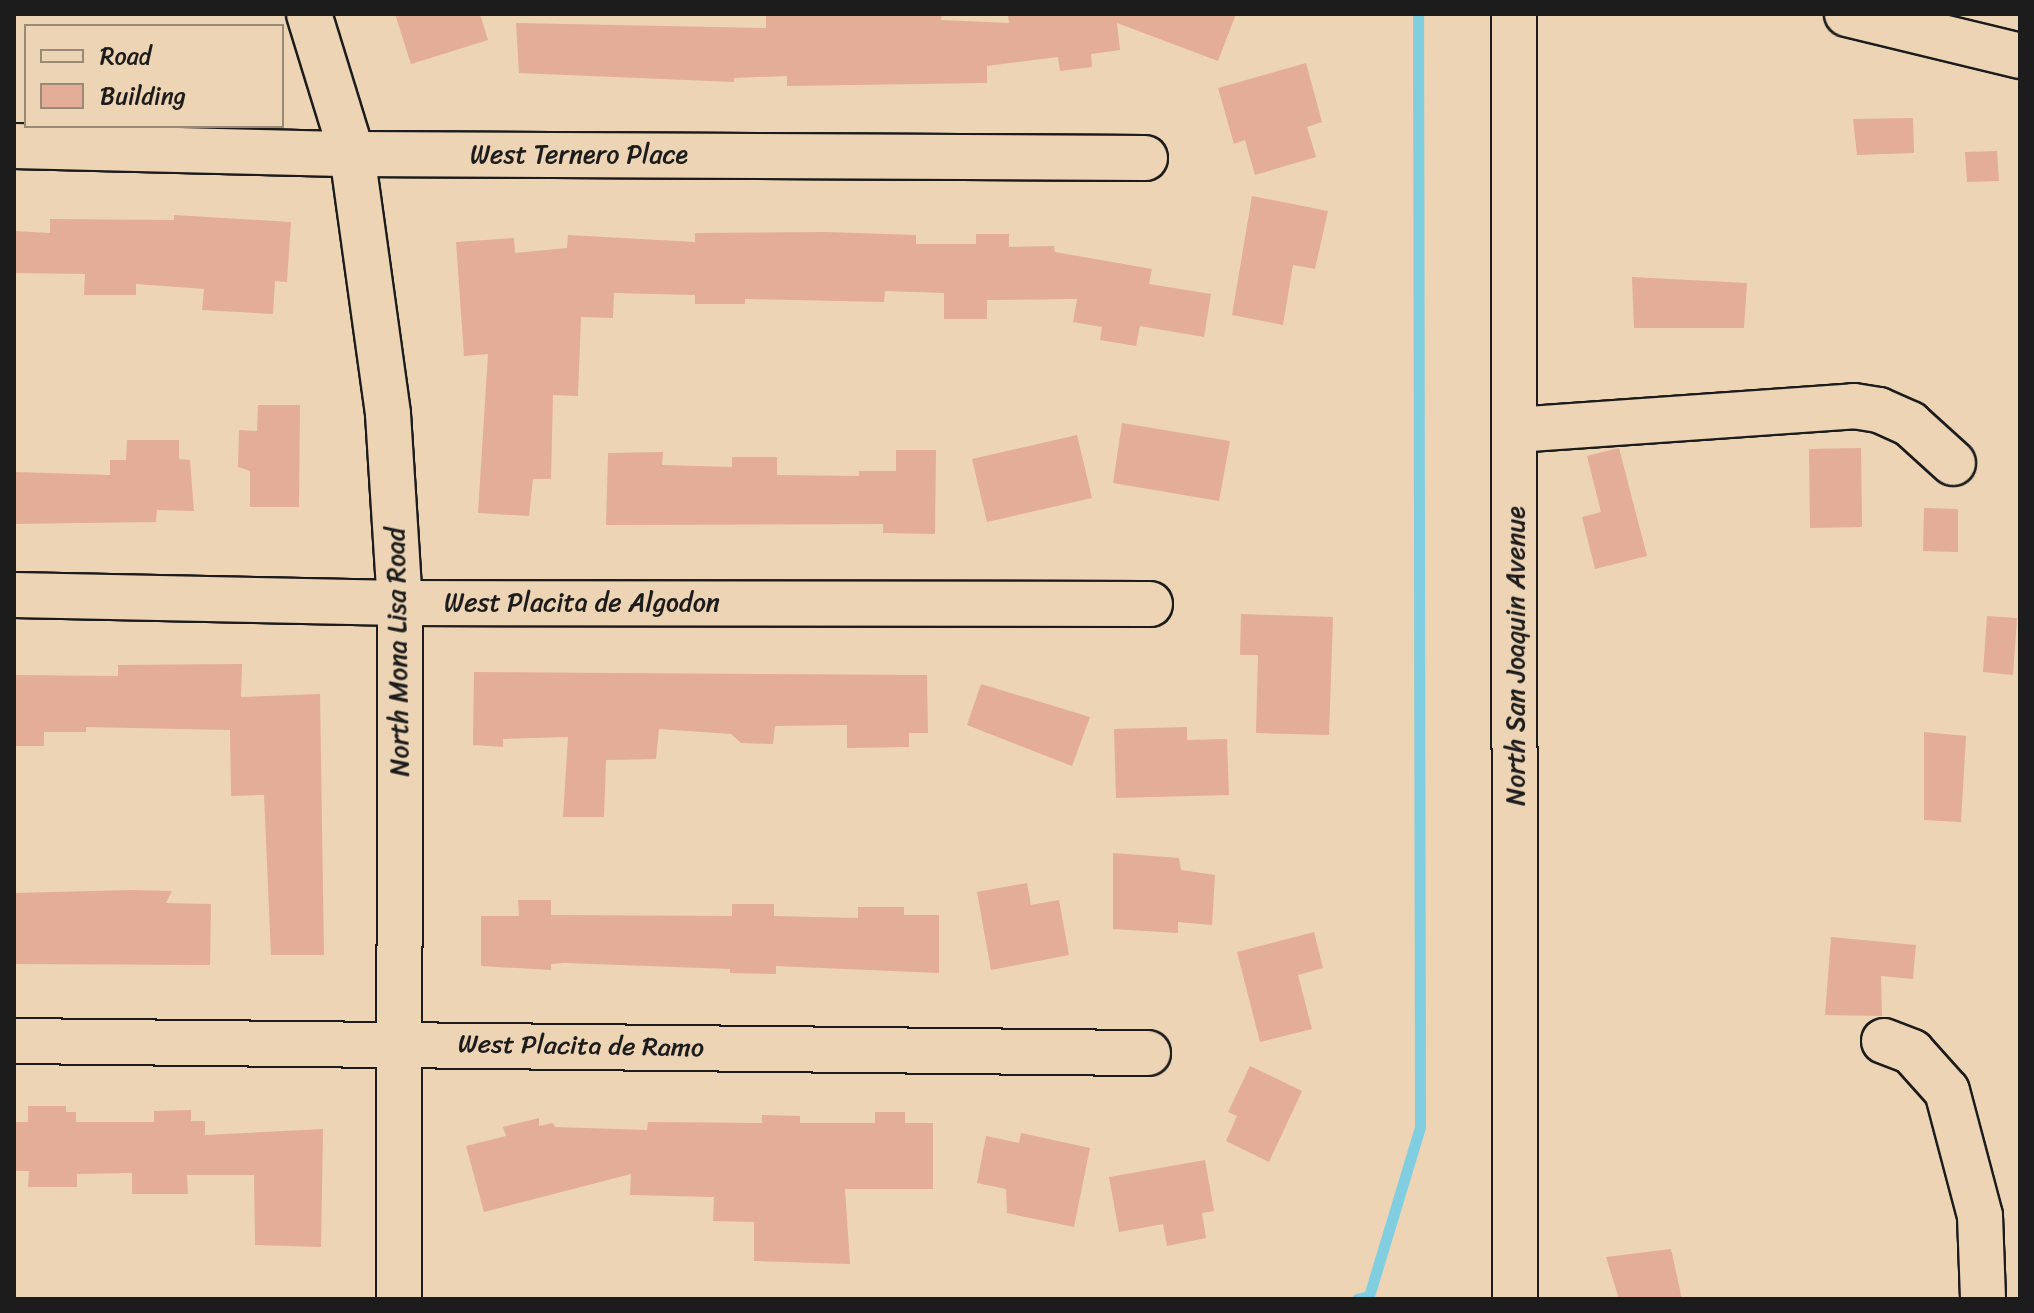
<!DOCTYPE html>
<html>
<head>
<meta charset="utf-8">
<style>
  body { margin:0 }
  #map { position:relative; width:2034px; height:1313px; overflow:hidden; background:#edd4b5; font-family:Sriracha,sans-serif }
  div>[style] { position:absolute }
  .stream>* { height:11px; margin:-5.5px; padding:0 5.5px; transform-origin:5.5px; border-radius:5.5px; background:#81cee1 }
  .building>* { inset:0; background:#e3ad98 }
  .roads { filter:drop-shadow(2px 0 #1c1c1c) drop-shadow(-2px 0 #1c1c1c) drop-shadow(0 2px #1c1c1c) drop-shadow(0 -2px #1c1c1c) }
  .minor>* { height:44px; margin:-22px; padding:0 22px; transform-origin:22px; border-radius:22px; background:#edd4b5 }
  span { translate:-50% -50%; white-space:nowrap; text-align:center; line-height:1.15; -webkit-text-stroke:7px #edd4b5; paint-order:stroke }
  .street-label { font-size:26px; color:#1c1c1c }
  .frame { position:absolute; inset:0; border:16px solid #1c1c1c; pointer-events:none }
  .legend { position:absolute; left:24px; top:24px; width:260px; height:104px; box-sizing:border-box; background:#edd4b5; border:2px solid #998a78; margin:0; padding:10px 14px; list-style:none; font-size:24px; color:#1c1c1c }
  .legend li { display:flex; align-items:center; gap:16px; height:40px }
  .legend b { width:40px; border:2px solid #998a78 }
</style>
</head>
<body>
<div id="map">
  <div class="stream">
    <i style="left:1357px;top:1299px;width:12px;rotate:-14deg"></i>
    <i style="left:1369px;top:1296px;width:177px;rotate:-73.2deg"></i>
    <i style="left:1420px;top:1127px;width:1113px;rotate:-90.1deg"></i>
  </div>
  <div class="building">
    <i style="clip-path:polygon(395px 14px,480px 14px,488px 40px,411px 64px)"></i>
    <i style="clip-path:polygon(766px 14px,942px 14px,941px 20px,1009px 23px,1008px 14px,1236px 14px,1218px 61px,1117px 23px,1120px 50px,1091px 54px,1092px 67px,1060px 71px,1058px 57px,987px 66px,987px 83px,787px 86px,787px 76px,734px 78px,734px 82px,519px 73px,516px 23px,766px 28px)"></i>
    <i style="clip-path:polygon(1306px 63px,1322px 122px,1307px 127px,1316px 157px,1255px 175px,1245px 140px,1234px 144px,1218px 88px)"></i>
    <i style="clip-path:polygon(1913px 118px,1914px 153px,1857px 155px,1853px 119px)"></i>
    <i style="clip-path:polygon(1997px 151px,1999px 181px,1967px 182px,1965px 152px)"></i>
    <i style="clip-path:polygon(1252px 196px,1328px 211px,1315px 269px,1293px 265px,1283px 325px,1232px 315px)"></i>
    <i style="clip-path:polygon(174px 215px,291px 222px,287px 282px,275px 281px,273px 314px,202px 310px,204px 289px,136px 284px,136px 295px,84px 295px,85px 274px,14px 273px,14px 231px,50px 233px,50px 219px,174px 220px)"></i>
    <i style="clip-path:polygon(826px 232px,916px 235px,916px 244px,976px 244px,976px 234px,1009px 234px,1009px 247px,1054px 246px,1055px 252px,1152px 269px,1149px 284px,1211px 294px,1204px 337px,1140px 326px,1136px 346px,1100px 340px,1102px 327px,1073px 322px,1077px 299px,987px 300px,987px 319px,944px 319px,944px 293px,885px 291px,884px 302px,745px 299px,745px 304px,695px 304px,695px 295px,614px 293px,613px 318px,581px 317px,578px 396px,553px 395px,551px 479px,533px 479px,529px 516px,478px 513px,488px 354px,464px 356px,456px 242px,514px 238px,515px 253px,567px 248px,568px 235px,695px 242px,695px 233px)"></i>
    <i style="clip-path:polygon(1632px 277px,1747px 283px,1744px 328px,1634px 328px)"></i>
    <i style="clip-path:polygon(258px 405px,300px 405px,299px 507px,250px 507px,250px 471px,238px 467px,239px 430px,257px 431px)"></i>
    <i style="clip-path:polygon(1122px 423px,1230px 441px,1219px 501px,1113px 483px)"></i>
    <i style="clip-path:polygon(1077px 435px,1092px 498px,987px 522px,972px 459px)"></i>
    <i style="clip-path:polygon(127px 440px,179px 440px,179px 459px,190px 460px,194px 511px,157px 510px,156px 522px,14px 524px,14px 472px,110px 475px,110px 460px,126px 460px)"></i>
    <i style="clip-path:polygon(1619px 448px,1647px 556px,1595px 569px,1582px 517px,1601px 512px,1587px 456px)"></i>
    <i style="clip-path:polygon(1861px 448px,1862px 527px,1810px 528px,1809px 449px)"></i>
    <i style="clip-path:polygon(896px 450px,936px 450px,935px 534px,883px 533px,883px 524px,606px 525px,608px 453px,663px 452px,662px 465px,732px 467px,732px 457px,777px 457px,777px 475px,859px 476px,859px 471px,896px 471px)"></i>
    <i style="clip-path:polygon(1924px 508px,1958px 509px,1958px 552px,1923px 551px)"></i>
    <i style="clip-path:polygon(1241px 614px,1333px 617px,1329px 735px,1256px 733px,1258px 655px,1240px 655px)"></i>
    <i style="clip-path:polygon(1987px 616px,2017px 618px,2013px 675px,1983px 672px)"></i>
    <i style="clip-path:polygon(242px 664px,241px 697px,320px 694px,324px 955px,271px 955px,264px 795px,231px 796px,230px 730px,86px 727px,86px 732px,44px 732px,44px 746px,14px 746px,14px 675px,118px 676px,118px 665px)"></i>
    <i style="clip-path:polygon(474px 672px,927px 675px,928px 733px,909px 733px,909px 747px,847px 748px,847px 725px,775px 726px,773px 744px,741px 743px,731px 734px,659px 729px,656px 759px,606px 760px,604px 817px,563px 817px,568px 737px,503px 739px,503px 747px,473px 745px)"></i>
    <i style="clip-path:polygon(981px 684px,1090px 717px,1072px 766px,967px 725px)"></i>
    <i style="clip-path:polygon(1187px 727px,1187px 740px,1227px 739px,1229px 795px,1116px 798px,1114px 729px)"></i>
    <i style="clip-path:polygon(1924px 732px,1966px 736px,1961px 822px,1924px 820px)"></i>
    <i style="clip-path:polygon(1113px 853px,1179px 858px,1181px 870px,1215px 875px,1212px 925px,1178px 922px,1178px 933px,1113px 929px)"></i>
    <i style="clip-path:polygon(1027px 883px,1031px 905px,1059px 900px,1069px 955px,991px 970px,977px 892px)"></i>
    <i style="clip-path:polygon(131px 890px,172px 891px,166px 903px,211px 904px,210px 965px,14px 964px,14px 893px)"></i>
    <i style="clip-path:polygon(518px 900px,551px 900px,551px 915px,732px 916px,732px 904px,774px 904px,774px 916px,858px 918px,858px 907px,904px 907px,904px 915px,939px 915px,939px 973px,776px 966px,776px 974px,730px 973px,730px 969px,565px 963px,551px 964px,551px 970px,481px 966px,481px 916px,519px 916px)"></i>
    <i style="clip-path:polygon(1314px 932px,1323px 968px,1298px 975px,1312px 1029px,1260px 1042px,1237px 952px)"></i>
    <i style="clip-path:polygon(1831px 937px,1916px 945px,1913px 979px,1881px 976px,1882px 1016px,1825px 1015px)"></i>
    <i style="clip-path:polygon(1250px 1066px,1302px 1091px,1269px 1162px,1226px 1141px,1237px 1116px,1228px 1112px)"></i>
    <i style="clip-path:polygon(28px 1106px,66px 1106px,66px 1112px,76px 1112px,76px 1122px,154px 1122px,154px 1111px,191px 1110px,191px 1121px,205px 1121px,205px 1135px,323px 1129px,321px 1247px,255px 1245px,254px 1175px,187px 1175px,188px 1194px,132px 1194px,132px 1173px,77px 1174px,77px 1187px,28px 1187px,29px 1171px,14px 1171px,14px 1122px,28px 1122px)"></i>
    <i style="clip-path:polygon(875px 1112px,905px 1112px,905px 1123px,933px 1123px,933px 1189px,845px 1189px,850px 1264px,754px 1261px,754px 1222px,713px 1221px,714px 1197px,630px 1195px,631px 1174px,484px 1212px,466px 1146px,506px 1136px,503px 1127px,539px 1118px,539px 1126px,553px 1123px,555px 1127px,647px 1130px,648px 1122px,762px 1123px,762px 1115px,800px 1116px,800px 1123px,875px 1123px)"></i>
    <i style="clip-path:polygon(1021px 1133px,1090px 1148px,1074px 1227px,1007px 1213px,1006px 1189px,977px 1183px,986px 1136px,1019px 1143px)"></i>
    <i style="clip-path:polygon(1205px 1160px,1214px 1211px,1202px 1213px,1206px 1238px,1167px 1246px,1163px 1224px,1119px 1232px,1109px 1177px)"></i>
    <i style="clip-path:polygon(1671px 1249px,1682px 1299px,1619px 1299px,1606px 1257px)"></i>
  </div>
  <div class="roads">
    <div class="minor">
      <i style="left:309px;top:14px;width:146px;rotate:72.9deg"></i>
      <i style="left:352px;top:154px;width:262px;rotate:82.1deg"></i>
      <i style="left:388px;top:414px;width:189px;rotate:86.4deg"></i>
      <i style="left:400px;top:603px;width:696px;rotate:90.08deg"></i>
      <i style="left:1514px;top:14px;width:1285px;rotate:89.96deg"></i>
      <i style="left:1847px;top:14px;width:178px;rotate:13.6deg"></i>
      <i style="left:14px;top:146px;width:338px;rotate:1.4deg"></i>
      <i style="left:352px;top:154px;width:793px;rotate:0.29deg"></i>
      <i style="left:1515px;top:430px;width:340px;rotate:-4deg"></i>
      <i style="left:1854px;top:406px;width:25px;rotate:9deg"></i>
      <i style="left:1879px;top:410px;width:34px;rotate:24deg"></i>
      <i style="left:1910px;top:424px;width:58px;rotate:42.2deg"></i>
      <i style="left:14px;top:595px;width:386px;rotate:1.2deg"></i>
      <i style="left:400px;top:603px;width:750px;rotate:0.08deg"></i>
      <i style="left:14px;top:1041px;width:1134px;rotate:0.61deg"></i>
      <i style="left:1884px;top:1041px;width:30px;rotate:21deg"></i>
      <i style="left:1912px;top:1052px;width:52px;rotate:48.1deg"></i>
      <i style="left:1947px;top:1091px;width:129px;rotate:75.2deg"></i>
      <i style="left:1980px;top:1216px;width:83px;rotate:87.9deg"></i>
    </div>
  </div>
  <div class="street-label">
    <span style="left:579px;top:155px">West Ternero Place</span>
    <span style="left:582px;top:603px">West Placita de Algodon</span>
    <span style="left:398px;top:652px;rotate:-91deg">North Mona Lisa Road</span>
    <span style="left:1516px;top:656px;rotate:-90deg">North San Joaquin Avenue</span>
    <span style="left:581px;top:1046px;rotate:1deg">West Placita de Ramo</span>
  </div>
  <div class="frame"></div>
  <ul class="legend">
  <li><b style="height:10px;background:#edd4b5"></b>Road</li>
  <li><b style="height:22px;background:#e3ad98"></b>Building</li>
  </ul>
</div>
</body>
</html>
